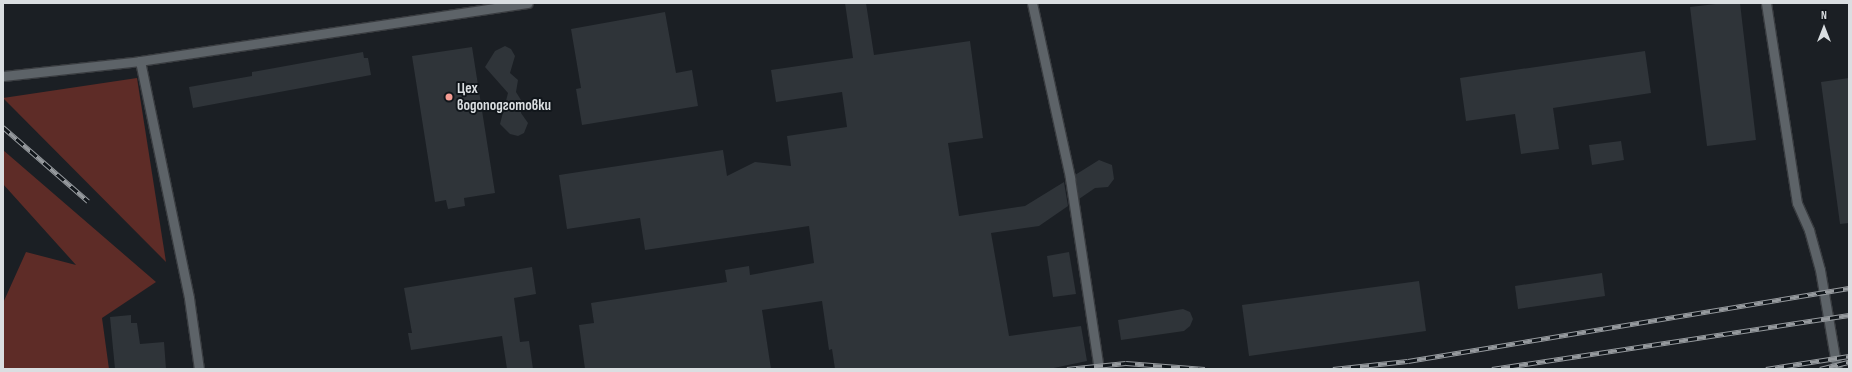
<!DOCTYPE html>
<html>
<head>
<meta charset="utf-8">
<style>
  body { margin:0 }
  #map { position:relative; width:1852px; height:372px; overflow:hidden; background:#1b1f24; font-family:"Sofia Sans Condensed",sans-serif }
  div>[style] { position:absolute }
  .green>* { inset:0; background:#5e2c27 }
  .building>* { inset:0; background:#2f3439 }
  .roads { filter:drop-shadow(1px 0 #393c40) drop-shadow(-1px 0 #393c40) drop-shadow(0 1px #393c40) drop-shadow(0 -1px #393c40) }
  .lane>* { height:9px; margin:-4.5px; padding:0 4.5px; transform-origin:4.5px; border-radius:4.5px; background:#5d6368 }
  .rail>* { height:4.5px; margin-top:-2.25px; transform-origin:0; background:repeating-linear-gradient(90deg,#11161b 0 9px,#969a9e 0 18px); box-sizing:border-box; border-block:1px solid #969a9e }
  .dots>* { width:11px; height:11px; translate:-50% -50%; box-sizing:border-box; border:2px solid #11161b; border-radius:50% }
  span { translate:-50% -50%; white-space:nowrap; text-align:center; line-height:1.15; -webkit-text-stroke:4px #11161b; paint-order:stroke }
  .poi-label { font-size:15px; color:#dadee1; font-weight:700 }
  .left { translate:0 -50%; text-align:left }
  .frame { position:absolute; inset:0; border:4px solid #dadee1; pointer-events:none }
  .north { position:absolute; left:1804px; top:8px; width:40px; height:40px; -webkit-text-stroke:3px #11161b; paint-order:stroke; rotate:0deg; font-size:11px; font-weight:700; line-height:16px; text-align:center; color:#dadee1 }
  .north::after { content:''; display:block; margin:auto; width:14px; height:18px; background:#dadee1; clip-path:polygon(50% 0,100% 100%,50% 72%,0 100%) }
</style>
</head>
<body>
<div id="map">
  <div class="green">
    <i style="clip-path:polygon(137px 78px,166px 262px,3px 98px)"></i>
    <i style="clip-path:polygon(3px 150px,156px 282px,102px 318px,109px 369px,3px 369px,3px 303px,26px 252px,76px 265px,3px 184px)"></i>
  </div>
  <div class="building">
    <i style="clip-path:polygon(845px 3px,866px 3px,874px 55px,970px 41px,983px 138px,948px 143px,959px 216px,1025px 206px,1064px 182px,1068px 206px,1039px 226px,991px 233px,1009px 336px,1081px 326px,1087px 361px,1049px 369px,835px 369px,832px 349px,829px 350px,822px 301px,762px 310px,771px 369px,585px 369px,579px 325px,594px 323px,591px 303px,727px 282px,725px 270px,749px 266px,750px 275px,814px 263px,809px 226px,645px 250px,640px 218px,567px 229px,559px 175px,723px 150px,727px 176px,755px 162px,791px 166px,787px 136px,847px 127px,842px 92px,776px 102px,771px 70px,853px 58px)"></i>
    <i style="clip-path:polygon(1724px 3px,1740px 3px,1756px 140px,1707px 146px,1690px 7px)"></i>
    <i style="clip-path:polygon(665px 12px,676px 73px,692px 70px,698px 106px,582px 125px,576px 89px,581px 88px,571px 29px)"></i>
    <i style="clip-path:polygon(505px 46px,511px 49px,515px 56px,510px 73px,518px 80px,516px 92px,521px 100px,521px 113px,528px 123px,524px 133px,518px 136px,510px 134px,500px 124px,508px 93px,485px 67px,495px 51px)"></i>
    <i style="clip-path:polygon(472px 47px,495px 193px,464px 198px,465px 206px,448px 209px,446px 200px,435px 202px,412px 56px)"></i>
    <i style="clip-path:polygon(1645px 51px,1651px 93px,1553px 108px,1559px 149px,1521px 154px,1515px 114px,1466px 121px,1460px 78px)"></i>
    <i style="clip-path:polygon(363px 52px,364px 58px,368px 58px,371px 75px,193px 108px,189px 87px,252px 76px,252px 72px)"></i>
    <i style="clip-path:polygon(1849px 78px,1849px 223px,1840px 224px,1821px 82px)"></i>
    <i style="clip-path:polygon(1621px 141px,1624px 160px,1592px 165px,1589px 145px)"></i>
    <i style="clip-path:polygon(1099px 160px,1112px 165px,1114px 179px,1108px 187px,1095px 188px,1079px 199px,1075px 175px)"></i>
    <i style="clip-path:polygon(1069px 252px,1076px 294px,1053px 297px,1047px 256px)"></i>
    <i style="clip-path:polygon(532px 267px,536px 294px,514px 298px,520px 342px,529px 341px,533px 369px,507px 369px,502px 336px,411px 350px,408px 333px,412px 333px,404px 288px)"></i>
    <i style="clip-path:polygon(1602px 273px,1605px 296px,1518px 309px,1515px 286px)"></i>
    <i style="clip-path:polygon(1419px 281px,1426px 331px,1249px 356px,1242px 305px)"></i>
    <i style="clip-path:polygon(1183px 309px,1190px 312px,1193px 319px,1190px 326px,1184px 331px,1121px 340px,1118px 320px)"></i>
    <i style="clip-path:polygon(131px 315px,131px 323px,137px 323px,140px 344px,164px 342px,166px 369px,115px 369px,110px 317px)"></i>
  </div>
  <div class="roads">
    <div class="lane">
      <i style="left:1032px;top:3px;width:179px;rotate:77.7deg"></i>
      <i style="left:1070px;top:178px;width:193px;rotate:81.4deg"></i>
      <i style="left:1766px;top:3px;width:202px;rotate:81.2deg"></i>
      <i style="left:1797px;top:203px;width:30px;rotate:66deg"></i>
      <i style="left:1809px;top:230px;width:41px;rotate:74.6deg"></i>
      <i style="left:1820px;top:270px;width:100px;rotate:80.3deg"></i>
      <i style="left:140px;top:61px;width:242px;rotate:78.3deg"></i>
      <i style="left:189px;top:298px;width:72px;rotate:82deg"></i>
      <i style="left:3px;top:76px;width:138px;rotate:-6.2deg"></i>
      <i style="left:140px;top:61px;width:392px;rotate:-8.5deg"></i>
    </div>
  </div>
  <div class="rail">
    <i style="left:3px;top:127px;width:113px;rotate:41deg"></i>
    <i style="left:1067px;top:369px;width:59px;rotate:-5.8deg"></i>
    <i style="left:1126px;top:363px;width:79px;rotate:4.3deg"></i>
    <i style="left:1333px;top:369px;width:75px;rotate:-6.1deg"></i>
    <i style="left:1408px;top:361px;width:447px;rotate:-9.4deg"></i>
    <i style="left:1492px;top:369px;width:361px;rotate:-8.6deg"></i>
    <i style="left:1766px;top:369px;width:84px;rotate:-8.9deg"></i>
    <i style="left:1820px;top:369px;width:30px;rotate:-14deg"></i>
  </div>
  <div class="dots">
    <i style="left:449px;top:97px;background:#f59c93"></i>
  </div>
  <div class="poi-label">
    <span class="left" style="left:457px;top:97px">Цех<br>водоподготовки</span>
  </div>
  <div class="frame"></div>
  <div class="north">N</div>
</div>
</body>
</html>
